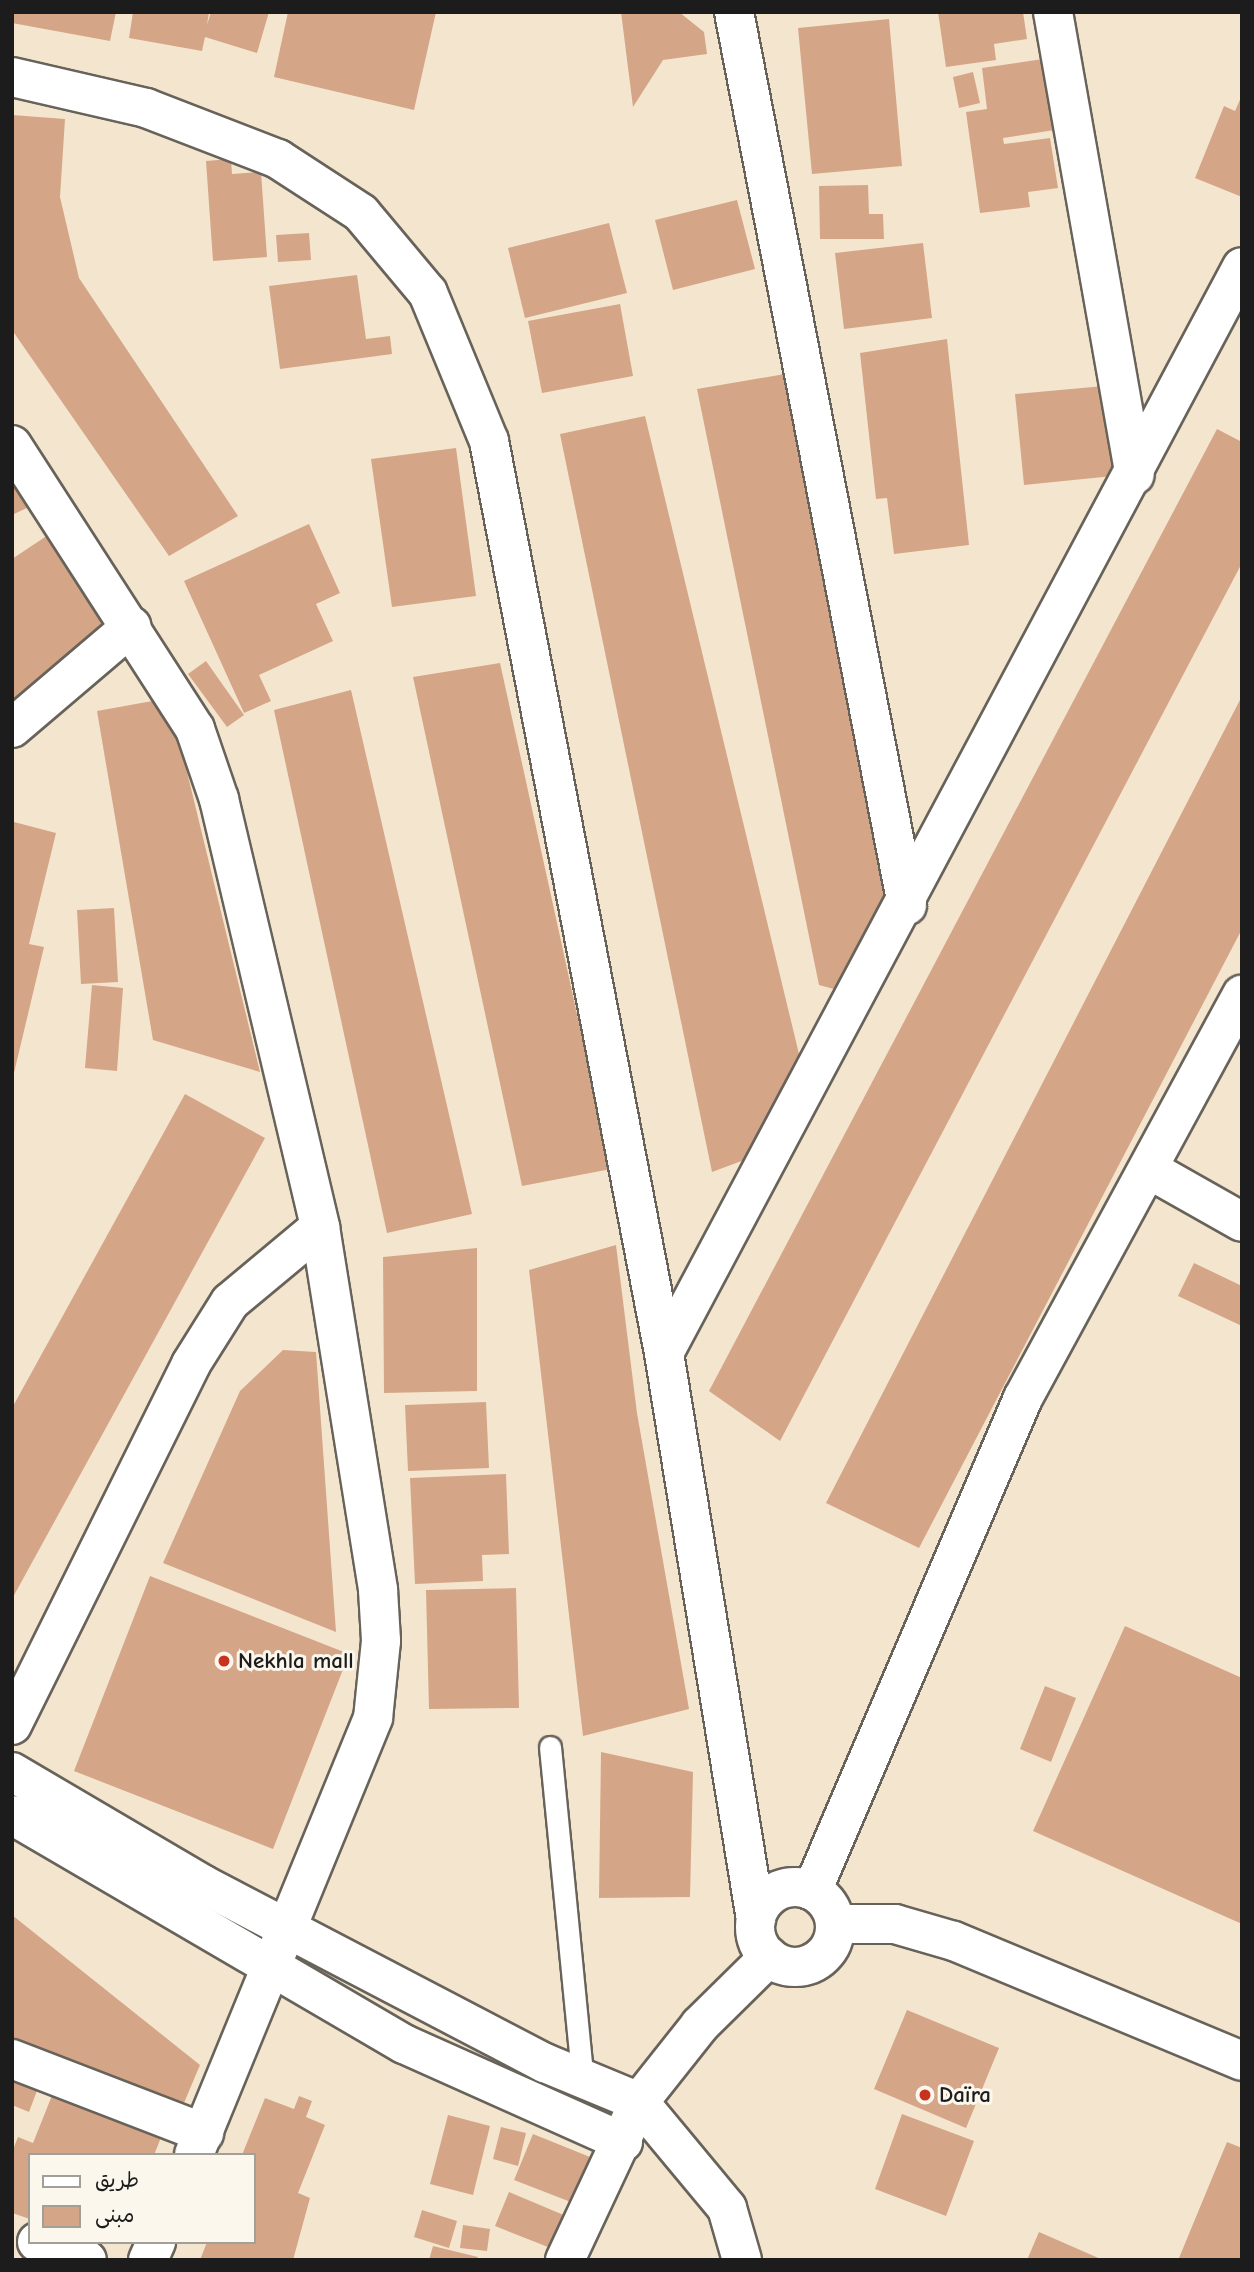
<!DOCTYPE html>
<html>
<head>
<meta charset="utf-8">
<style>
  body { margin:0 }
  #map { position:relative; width:1254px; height:2272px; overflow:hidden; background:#f4e6ce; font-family:"Comic Neue","Playpen Sans Arabic",sans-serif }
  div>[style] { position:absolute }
  .building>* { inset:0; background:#d5a588 }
  .roads { filter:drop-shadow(2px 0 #68635a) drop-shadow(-2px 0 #68635a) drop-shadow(0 2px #68635a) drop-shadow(0 -2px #68635a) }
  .service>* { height:21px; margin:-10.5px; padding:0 10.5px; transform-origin:10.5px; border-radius:10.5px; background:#fff }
  .minor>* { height:38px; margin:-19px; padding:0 19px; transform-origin:19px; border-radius:19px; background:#fff }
  .secondary>* { height:38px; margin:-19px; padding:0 19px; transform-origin:19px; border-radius:19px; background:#fff }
  .secondary>.ring { margin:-19px; padding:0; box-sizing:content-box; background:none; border:38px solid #fff; border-radius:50% }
  .dots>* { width:19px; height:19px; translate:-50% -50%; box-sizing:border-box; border:4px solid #fbf7ec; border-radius:50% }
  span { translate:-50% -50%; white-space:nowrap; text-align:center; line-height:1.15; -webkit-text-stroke:6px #fbf7ec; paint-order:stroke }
  .poi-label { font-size:23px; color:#1c1c1c; font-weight:700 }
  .left { translate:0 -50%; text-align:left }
  .frame { position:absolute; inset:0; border:14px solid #1c1c1c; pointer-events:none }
  .legend { position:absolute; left:28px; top:2153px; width:228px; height:91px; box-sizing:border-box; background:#fbf7ec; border:2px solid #a29f99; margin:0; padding:9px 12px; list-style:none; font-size:21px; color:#1c1c1c }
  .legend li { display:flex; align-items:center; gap:14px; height:35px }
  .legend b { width:35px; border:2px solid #a29f99 }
</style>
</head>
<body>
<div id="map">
  <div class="building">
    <i style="clip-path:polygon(12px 12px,116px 12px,110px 41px,12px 23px)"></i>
    <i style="clip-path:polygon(133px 12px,209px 12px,207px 25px,211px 12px,269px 12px,257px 53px,205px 37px,202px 51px,129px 38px)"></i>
    <i style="clip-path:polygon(288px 12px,436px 12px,414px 110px,274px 77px)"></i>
    <i style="clip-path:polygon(621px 12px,679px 12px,704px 32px,707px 54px,663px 60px,633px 107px)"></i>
    <i style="clip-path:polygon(938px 12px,1023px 12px,1027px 39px,994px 44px,996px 60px,946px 67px)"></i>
    <i style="clip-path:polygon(889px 19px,902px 166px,812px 174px,798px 28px)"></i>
    <i style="clip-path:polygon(1043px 59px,1061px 129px,1003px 138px,1004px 144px,1050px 138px,1058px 188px,1028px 192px,1030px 207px,980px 213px,966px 112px,987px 109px,982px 68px)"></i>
    <i style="clip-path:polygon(973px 72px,980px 103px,959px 108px,953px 77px)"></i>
    <i style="clip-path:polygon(1242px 95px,1242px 197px,1195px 178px,1224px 106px,1235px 111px)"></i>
    <i style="clip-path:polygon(12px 115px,65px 119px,60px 197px,79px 278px,238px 516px,169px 556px,12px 330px)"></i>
    <i style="clip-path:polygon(231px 159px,232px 174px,261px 172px,267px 257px,213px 261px,206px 161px)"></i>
    <i style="clip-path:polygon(868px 185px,869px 214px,883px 214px,884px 239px,820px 239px,819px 186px)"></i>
    <i style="clip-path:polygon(737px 200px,755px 269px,673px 290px,655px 220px)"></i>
    <i style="clip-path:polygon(609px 223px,627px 293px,525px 318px,508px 248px)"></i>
    <i style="clip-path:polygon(309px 233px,311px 260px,278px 262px,276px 235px)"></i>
    <i style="clip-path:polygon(923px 243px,932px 318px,844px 329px,835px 253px)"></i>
    <i style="clip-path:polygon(357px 275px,366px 339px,390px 336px,392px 354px,280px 369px,269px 286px)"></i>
    <i style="clip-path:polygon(620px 304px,633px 376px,542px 393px,528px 321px)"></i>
    <i style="clip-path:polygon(947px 339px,969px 545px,894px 554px,887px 498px,876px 499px,860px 353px)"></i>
    <i style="clip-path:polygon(785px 374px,897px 898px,856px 995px,819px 985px,697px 389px)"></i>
    <i style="clip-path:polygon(1104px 386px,1113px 476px,1024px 485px,1015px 394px)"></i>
    <i style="clip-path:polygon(645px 416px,799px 1054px,763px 1153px,712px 1172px,560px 434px)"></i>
    <i style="clip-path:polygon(1217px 429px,1242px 442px,1242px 563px,780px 1441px,709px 1391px)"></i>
    <i style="clip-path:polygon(456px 448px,476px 596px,392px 607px,371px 459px)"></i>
    <i style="clip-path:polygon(12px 469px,31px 506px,12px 515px)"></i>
    <i style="clip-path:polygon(309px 524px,340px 593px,316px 604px,333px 641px,259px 675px,271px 701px,244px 713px,184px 581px)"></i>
    <i style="clip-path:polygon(48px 535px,118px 638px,12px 709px,12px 559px)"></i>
    <i style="clip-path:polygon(206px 661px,244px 715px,227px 727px,188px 674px)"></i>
    <i style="clip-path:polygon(500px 663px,611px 1169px,522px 1186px,413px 677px)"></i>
    <i style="clip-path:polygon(351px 690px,472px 1214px,387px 1233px,274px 710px)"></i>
    <i style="clip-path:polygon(1242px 696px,1242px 929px,919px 1548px,826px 1503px)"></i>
    <i style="clip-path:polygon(169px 698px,260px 1072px,153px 1040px,97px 711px)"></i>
    <i style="clip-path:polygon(14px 822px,56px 833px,29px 944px,44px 947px,13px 1077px)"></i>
    <i style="clip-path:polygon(114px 908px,118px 982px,81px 984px,77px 910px)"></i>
    <i style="clip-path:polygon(92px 985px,123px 988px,117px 1071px,85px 1068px)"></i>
    <i style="clip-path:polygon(185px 1094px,265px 1138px,12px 1599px,12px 1408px)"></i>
    <i style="clip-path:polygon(616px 1245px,637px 1413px,689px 1709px,583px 1736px,529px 1270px)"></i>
    <i style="clip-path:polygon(477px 1248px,477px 1391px,384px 1393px,383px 1257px)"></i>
    <i style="clip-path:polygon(1194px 1263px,1242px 1286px,1242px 1326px,1178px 1296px)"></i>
    <i style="clip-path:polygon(283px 1350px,316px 1352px,336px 1632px,163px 1563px,240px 1391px)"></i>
    <i style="clip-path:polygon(486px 1402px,489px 1468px,408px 1471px,405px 1405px)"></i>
    <i style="clip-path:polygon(506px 1474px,509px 1554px,482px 1555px,483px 1581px,415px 1584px,410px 1478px)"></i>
    <i style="clip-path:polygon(150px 1576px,349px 1654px,273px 1849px,74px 1771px)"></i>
    <i style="clip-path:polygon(516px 1588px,519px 1708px,429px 1709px,426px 1590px)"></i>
    <i style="clip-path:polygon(1125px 1626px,1242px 1678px,1242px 1924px,1033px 1831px)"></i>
    <i style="clip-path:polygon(1045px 1686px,1076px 1698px,1051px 1762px,1020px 1749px)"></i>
    <i style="clip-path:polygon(601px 1752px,693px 1772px,690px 1897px,599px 1898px)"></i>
    <i style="clip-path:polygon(12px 1915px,200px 2065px,181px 2110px,12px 2044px)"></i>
    <i style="clip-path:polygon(907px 2010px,999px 2048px,966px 2128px,874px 2089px)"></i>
    <i style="clip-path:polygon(12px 2069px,41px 2080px,29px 2112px,12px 2105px)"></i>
    <i style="clip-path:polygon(57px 2083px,166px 2125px,154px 2155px,30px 2155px,30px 2219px,12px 2213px,12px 2152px,18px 2137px,33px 2143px)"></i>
    <i style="clip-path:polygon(299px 2096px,312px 2101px,306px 2117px,325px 2125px,298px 2193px,310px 2198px,293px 2260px,200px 2260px,207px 2242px,254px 2242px,254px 2155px,242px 2155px,265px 2098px,294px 2109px)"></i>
    <i style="clip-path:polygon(902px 2114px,974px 2141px,946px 2216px,875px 2189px)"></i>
    <i style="clip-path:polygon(448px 2115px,490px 2126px,473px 2195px,430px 2184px)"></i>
    <i style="clip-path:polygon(501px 2127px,526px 2133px,518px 2166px,493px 2159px)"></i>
    <i style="clip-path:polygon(533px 2134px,600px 2161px,581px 2206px,514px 2180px)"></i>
    <i style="clip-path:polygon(1227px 2142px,1242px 2148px,1242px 2260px,1184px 2260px,1179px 2258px)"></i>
    <i style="clip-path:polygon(509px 2192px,566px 2216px,553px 2249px,495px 2226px)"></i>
    <i style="clip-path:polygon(422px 2210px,457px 2221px,449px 2248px,414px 2237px)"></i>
    <i style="clip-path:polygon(463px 2225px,490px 2229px,487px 2251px,460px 2248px)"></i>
    <i style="clip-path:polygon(1039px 2232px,1103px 2260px,1027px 2260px)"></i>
    <i style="clip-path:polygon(433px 2246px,478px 2257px,477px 2260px,429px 2260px)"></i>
  </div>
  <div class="roads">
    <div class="service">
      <i style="left:550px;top:1747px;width:336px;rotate:84.4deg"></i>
    </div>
    <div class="minor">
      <i style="left:734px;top:12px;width:910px;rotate:79.04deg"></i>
      <i style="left:1053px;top:12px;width:470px;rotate:80deg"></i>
      <i style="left:12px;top:77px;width:138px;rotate:13deg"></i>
      <i style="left:146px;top:108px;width:142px;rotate:21.1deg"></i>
      <i style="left:278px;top:159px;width:99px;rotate:33deg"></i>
      <i style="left:361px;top:213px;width:104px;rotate:50.1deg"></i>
      <i style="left:428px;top:293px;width:160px;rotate:67.6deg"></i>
      <i style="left:489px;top:441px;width:929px;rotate:79.14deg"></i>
      <i style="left:664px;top:1353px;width:574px;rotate:80.78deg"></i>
      <i style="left:12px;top:445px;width:338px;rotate:57.2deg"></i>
      <i style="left:195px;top:729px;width:74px;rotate:71.1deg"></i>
      <i style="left:219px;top:799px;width:440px;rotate:76.7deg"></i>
      <i style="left:320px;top:1227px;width:368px;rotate:80.9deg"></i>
      <i style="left:378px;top:1590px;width:51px;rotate:86.6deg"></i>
      <i style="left:381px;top:1641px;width:77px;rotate:95.9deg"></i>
      <i style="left:373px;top:1718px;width:472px;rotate:112.3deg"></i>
      <i style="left:12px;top:728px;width:157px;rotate:-40.4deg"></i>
      <i style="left:1152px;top:1171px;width:103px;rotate:29.5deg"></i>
      <i style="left:664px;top:1353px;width:1230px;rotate:-61.98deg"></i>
      <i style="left:12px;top:1725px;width:403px;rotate:-63.6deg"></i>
      <i style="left:191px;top:1364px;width:73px;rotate:-57.8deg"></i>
      <i style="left:230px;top:1302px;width:117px;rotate:-39.8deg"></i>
      <i style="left:812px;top:1891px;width:536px;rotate:-66.83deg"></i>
      <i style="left:1023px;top:1398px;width:459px;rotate:-61.5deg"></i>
      <i style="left:12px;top:2059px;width:206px;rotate:21.1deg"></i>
      <i style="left:639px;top:2102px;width:138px;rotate:50.3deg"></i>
      <i style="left:727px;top:2208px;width:54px;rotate:73.9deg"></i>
      <i style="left:37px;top:2242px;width:53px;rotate:19.8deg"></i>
      <i style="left:148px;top:2260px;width:20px;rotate:-66deg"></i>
    </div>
    <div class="secondary">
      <i style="left:12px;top:1772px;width:223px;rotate:30.5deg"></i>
      <i style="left:204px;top:1885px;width:385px;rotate:27.6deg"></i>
      <i style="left:545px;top:2063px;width:102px;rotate:22.5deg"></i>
      <i style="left:12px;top:1815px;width:454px;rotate:30.3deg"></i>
      <i style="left:404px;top:2044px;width:240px;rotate:24.1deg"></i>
      <i class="ring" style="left:755px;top:1887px;width:42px;height:42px"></i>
      <i style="left:835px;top:1924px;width:60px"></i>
      <i style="left:895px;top:1924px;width:61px;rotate:16.1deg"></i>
      <i style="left:954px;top:1941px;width:312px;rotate:22.6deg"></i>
      <i style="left:565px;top:2260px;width:174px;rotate:-64.9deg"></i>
      <i style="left:639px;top:2102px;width:98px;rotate:-51.6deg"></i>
      <i style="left:700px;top:2025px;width:97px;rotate:-44.6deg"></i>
    </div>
  </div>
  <div class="dots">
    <i style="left:224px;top:1661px;background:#c8321e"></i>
    <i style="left:925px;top:2095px;background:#c8321e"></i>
  </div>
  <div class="poi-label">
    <span class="left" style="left:238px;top:1661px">Nekhla mall</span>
    <span class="left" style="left:939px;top:2095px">Daïra</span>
  </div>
  <div class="frame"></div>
  <ul class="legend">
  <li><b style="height:9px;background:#fff"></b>طريق</li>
  <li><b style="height:19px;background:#d5a588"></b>مبنى</li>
  </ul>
</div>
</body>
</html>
